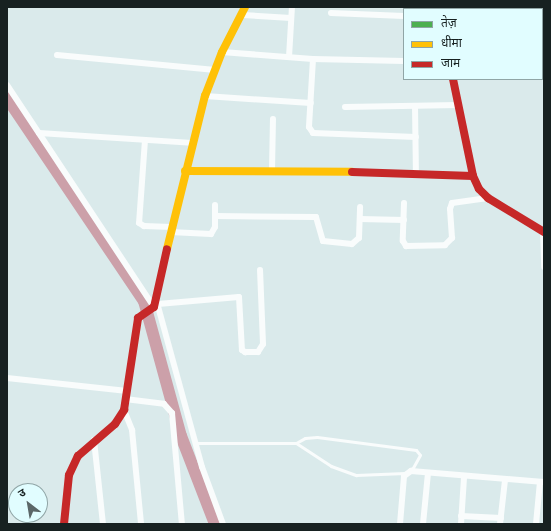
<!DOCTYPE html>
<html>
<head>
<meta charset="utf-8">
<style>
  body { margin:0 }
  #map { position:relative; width:551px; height:531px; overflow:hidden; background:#daeaeb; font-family:"Roboto Condensed","Noto Sans Devanagari",sans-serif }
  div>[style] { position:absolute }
  .river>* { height:12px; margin:-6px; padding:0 6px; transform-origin:6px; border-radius:6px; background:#cca0a9 }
  .lane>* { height:3px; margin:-1.5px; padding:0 1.5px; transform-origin:1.5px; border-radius:1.5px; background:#f9fcfc }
  .street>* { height:6px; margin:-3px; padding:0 3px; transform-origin:3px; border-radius:3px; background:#f9fcfc }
  .fast>* { height:8px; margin:-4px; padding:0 4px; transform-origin:4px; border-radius:4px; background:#4caf50 }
  .slow>* { height:8px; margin:-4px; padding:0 4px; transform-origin:4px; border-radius:4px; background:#ffc107 }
  .jam>* { height:8px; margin:-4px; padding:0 4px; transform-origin:4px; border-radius:4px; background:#c62828 }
  span { translate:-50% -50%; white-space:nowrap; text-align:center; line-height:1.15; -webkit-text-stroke:4px #e1fdff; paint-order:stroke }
  .frame { position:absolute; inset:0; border:8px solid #172121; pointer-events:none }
  .legend { position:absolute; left:403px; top:8px; width:140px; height:72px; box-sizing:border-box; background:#e1fdff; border:1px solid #90a5a6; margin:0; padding:5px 7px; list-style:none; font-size:12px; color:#172121 }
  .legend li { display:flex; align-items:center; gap:8px; height:20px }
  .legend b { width:20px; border:1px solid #90a5a6 }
  .north { position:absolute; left:8px; top:483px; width:40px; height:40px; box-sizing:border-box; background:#e1fdff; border:1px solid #90a5a6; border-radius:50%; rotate:329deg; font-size:11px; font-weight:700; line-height:16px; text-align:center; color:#172121 }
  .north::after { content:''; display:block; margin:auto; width:14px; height:18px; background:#5b6768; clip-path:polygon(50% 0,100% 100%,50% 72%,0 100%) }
</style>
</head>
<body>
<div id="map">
  <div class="river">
    <i style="left:7px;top:98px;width:245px;rotate:56deg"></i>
    <i style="left:144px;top:301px;width:140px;rotate:74.7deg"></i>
    <i style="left:181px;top:436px;width:94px;rotate:68.9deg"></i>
  </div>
  <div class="lane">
    <i style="left:196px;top:443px;width:100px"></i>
    <i style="left:296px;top:443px;width:42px;rotate:33.3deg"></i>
    <i style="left:331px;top:466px;width:27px;rotate:20deg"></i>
    <i style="left:356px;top:475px;width:49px;rotate:-2.3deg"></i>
    <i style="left:296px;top:443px;width:10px;rotate:-29deg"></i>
    <i style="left:305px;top:438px;width:12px;rotate:-5deg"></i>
    <i style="left:317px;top:437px;width:100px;rotate:7.5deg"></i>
    <i style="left:416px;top:450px;width:6px;rotate:51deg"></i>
    <i style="left:420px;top:455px;width:18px;rotate:119deg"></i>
  </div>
  <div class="street">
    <i style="left:331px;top:13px;width:73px;rotate:2.4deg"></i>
    <i style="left:243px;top:15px;width:48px;rotate:3.6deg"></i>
    <i style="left:542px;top:26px;width:2px"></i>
    <i style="left:222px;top:52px;width:91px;rotate:4.4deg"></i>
    <i style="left:313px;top:59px;width:91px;rotate:1.3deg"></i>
    <i style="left:57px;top:55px;width:159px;rotate:5.4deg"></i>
    <i style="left:542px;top:56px;width:2px"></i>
    <i style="left:289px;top:57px;width:50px;rotate:-86.6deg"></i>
    <i style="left:313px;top:59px;width:68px;rotate:93.4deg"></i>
    <i style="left:309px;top:127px;width:7px;rotate:56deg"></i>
    <i style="left:313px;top:133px;width:103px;rotate:2.2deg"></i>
    <i style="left:7px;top:85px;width:266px;rotate:56.5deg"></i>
    <i style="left:205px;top:96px;width:106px;rotate:3.8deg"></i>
    <i style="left:415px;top:106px;width:68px;rotate:89.2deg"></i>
    <i style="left:345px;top:107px;width:113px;rotate:-1deg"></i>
    <i style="left:39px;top:133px;width:153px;rotate:3.7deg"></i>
    <i style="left:145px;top:140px;width:83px;rotate:94.1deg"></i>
    <i style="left:139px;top:223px;width:6px;rotate:31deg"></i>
    <i style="left:144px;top:226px;width:27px;rotate:2deg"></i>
    <i style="left:272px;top:170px;width:51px;rotate:-88.9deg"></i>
    <i style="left:404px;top:203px;width:38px;rotate:92deg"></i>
    <i style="left:403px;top:241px;width:6px;rotate:59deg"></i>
    <i style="left:406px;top:246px;width:39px;rotate:-1deg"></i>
    <i style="left:445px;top:245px;width:10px;rotate:-45deg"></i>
    <i style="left:452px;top:238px;width:29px;rotate:-94deg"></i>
    <i style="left:450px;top:209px;width:6px;rotate:-72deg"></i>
    <i style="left:452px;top:203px;width:36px;rotate:-8deg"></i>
    <i style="left:215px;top:216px;width:101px;rotate:0.6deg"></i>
    <i style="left:316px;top:217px;width:25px;rotate:74deg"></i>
    <i style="left:323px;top:241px;width:29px;rotate:6deg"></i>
    <i style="left:352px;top:244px;width:9px;rotate:-41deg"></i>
    <i style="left:359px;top:238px;width:31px;rotate:-88deg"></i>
    <i style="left:360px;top:219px;width:44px;rotate:1.3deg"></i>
    <i style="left:170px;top:232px;width:41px;rotate:2.8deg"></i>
    <i style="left:211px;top:234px;width:8px;rotate:-60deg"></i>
    <i style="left:215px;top:227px;width:22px;rotate:-90deg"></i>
    <i style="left:543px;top:232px;width:35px;rotate:88deg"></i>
    <i style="left:156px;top:299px;width:174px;rotate:74.7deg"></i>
    <i style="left:202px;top:467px;width:61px;rotate:69.8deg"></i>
    <i style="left:158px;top:304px;width:81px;rotate:-4.9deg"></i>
    <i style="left:239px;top:297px;width:53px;rotate:86.8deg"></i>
    <i style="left:242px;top:350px;width:4px;rotate:34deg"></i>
    <i style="left:245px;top:352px;width:13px"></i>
    <i style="left:258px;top:352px;width:9px;rotate:-58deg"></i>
    <i style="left:263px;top:344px;width:74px;rotate:-92.3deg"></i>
    <i style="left:7px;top:378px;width:121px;rotate:6.2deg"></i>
    <i style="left:125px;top:399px;width:39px;rotate:7deg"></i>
    <i style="left:164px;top:404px;width:12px;rotate:48deg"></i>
    <i style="left:172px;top:413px;width:111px;rotate:84.9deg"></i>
    <i style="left:124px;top:410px;width:22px;rotate:68deg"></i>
    <i style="left:132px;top:430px;width:94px;rotate:84.5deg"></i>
    <i style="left:94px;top:440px;width:84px;rotate:83.9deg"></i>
    <i style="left:461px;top:516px;width:40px;rotate:2.9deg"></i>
    <i style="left:400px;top:524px;width:48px;rotate:-85.2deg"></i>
    <i style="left:404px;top:476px;width:9px;rotate:-36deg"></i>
    <i style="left:411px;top:471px;width:133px;rotate:4.7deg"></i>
    <i style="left:423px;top:524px;width:51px;rotate:-84.4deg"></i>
    <i style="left:461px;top:524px;width:47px;rotate:-86.3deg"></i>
    <i style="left:500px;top:524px;width:44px;rotate:-83.5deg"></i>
    <i style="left:536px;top:524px;width:42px;rotate:-84.6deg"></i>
  </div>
  <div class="fast">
    <i style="left:435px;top:7px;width:2px;rotate:90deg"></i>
  </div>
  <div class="slow">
    <i style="left:185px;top:171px;width:167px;rotate:0.3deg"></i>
    <i style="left:167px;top:249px;width:158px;rotate:-76.1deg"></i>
    <i style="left:205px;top:96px;width:47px;rotate:-68.9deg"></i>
    <i style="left:222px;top:52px;width:51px;rotate:-62.9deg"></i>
  </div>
  <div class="jam">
    <i style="left:453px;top:79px;width:99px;rotate:78.3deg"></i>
    <i style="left:473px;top:176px;width:14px;rotate:65deg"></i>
    <i style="left:479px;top:189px;width:13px;rotate:45deg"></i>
    <i style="left:488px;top:198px;width:66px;rotate:31.3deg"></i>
    <i style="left:352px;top:172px;width:121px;rotate:1.9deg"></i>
    <i style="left:64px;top:524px;width:49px;rotate:-84.2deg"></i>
    <i style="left:69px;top:475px;width:21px;rotate:-65deg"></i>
    <i style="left:78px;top:456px;width:49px;rotate:-40.9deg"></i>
    <i style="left:115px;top:424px;width:17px;rotate:-57deg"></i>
    <i style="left:124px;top:410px;width:93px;rotate:-81.3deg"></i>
    <i style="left:138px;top:318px;width:19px;rotate:-35deg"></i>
    <i style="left:154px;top:307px;width:59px;rotate:-77.4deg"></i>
  </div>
  <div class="frame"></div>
  <ul class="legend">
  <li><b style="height:5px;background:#4caf50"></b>तेज़</li>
  <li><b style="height:5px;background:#ffc107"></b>धीमा</li>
  <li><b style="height:5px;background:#c62828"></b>जाम</li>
  </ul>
  <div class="north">उ</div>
</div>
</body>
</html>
